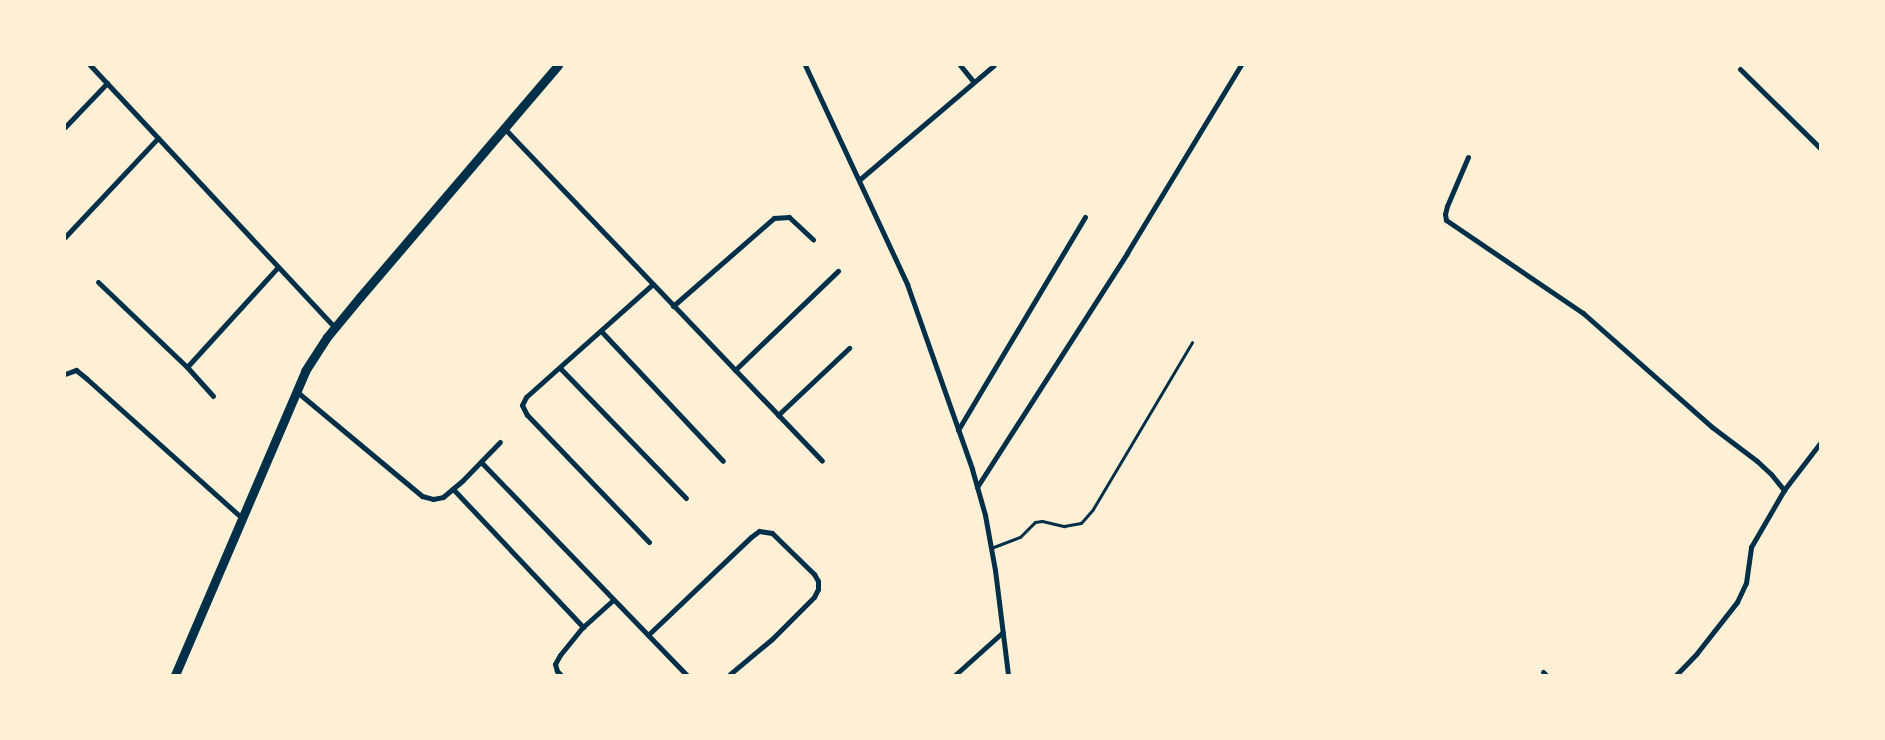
<!DOCTYPE html>
<html>
<head>
<meta charset="utf-8">
<style>
  body { margin:0 }
  #map { position:relative; width:1885px; height:740px; overflow:hidden; background:#fdf0d5; font-family:"Libre Baskerville",serif }
  div>[style] { position:absolute }
  .service>* { height:3px; margin:-1.5px; padding:0 1.5px; transform-origin:1.5px; border-radius:1.5px; background:#003049 }
  .minor>* { height:5px; margin:-2.5px; padding:0 2.5px; transform-origin:2.5px; border-radius:2.5px; background:#003049 }
  .tertiary>* { height:9px; margin:-4.5px; padding:0 4.5px; transform-origin:4.5px; border-radius:4.5px; background:#003049 }
  span { translate:-50% -50%; white-space:nowrap; text-align:center; line-height:1.15; -webkit-text-stroke:5px #fdf0d5; paint-order:stroke }
  .frame { position:absolute; inset:0; border:66px solid #fdf0d5; pointer-events:none }
</style>
</head>
<body>
<div id="map">
  <div class="service">
    <i style="left:991px;top:548px;width:31px;rotate:-21deg"></i>
    <i style="left:1020px;top:537px;width:21px;rotate:-45deg"></i>
    <i style="left:1035px;top:522px;width:7px;rotate:-8deg"></i>
    <i style="left:1042px;top:521px;width:23px;rotate:13deg"></i>
    <i style="left:1064px;top:526px;width:17px;rotate:-10deg"></i>
    <i style="left:1081px;top:523px;width:18px;rotate:-49deg"></i>
    <i style="left:1093px;top:509px;width:194px;rotate:-59.3deg"></i>
  </div>
  <div class="minor">
    <i style="left:90px;top:65px;width:359px;rotate:47deg"></i>
    <i style="left:805px;top:65px;width:242px;rotate:65deg"></i>
    <i style="left:907px;top:284px;width:196px;rotate:70.6deg"></i>
    <i style="left:972px;top:469px;width:48px;rotate:74.2deg"></i>
    <i style="left:985px;top:515px;width:56px;rotate:79.7deg"></i>
    <i style="left:995px;top:570px;width:106px;rotate:82.9deg"></i>
    <i style="left:960px;top:65px;width:21px;rotate:51deg"></i>
    <i style="left:1740px;top:69px;width:112px;rotate:44.6deg"></i>
    <i style="left:65px;top:127px;width:61px;rotate:-46.3deg"></i>
    <i style="left:504px;top:128px;width:460px;rotate:46.3deg"></i>
    <i style="left:1468px;top:157px;width:53px;rotate:113.2deg"></i>
    <i style="left:1447px;top:206px;width:8px;rotate:104deg"></i>
    <i style="left:1445px;top:214px;width:6px;rotate:81deg"></i>
    <i style="left:1446px;top:220px;width:166px;rotate:34.2deg"></i>
    <i style="left:1583px;top:313px;width:172px;rotate:41.5deg"></i>
    <i style="left:1712px;top:427px;width:56px;rotate:37.1deg"></i>
    <i style="left:1757px;top:461px;width:19px;rotate:43deg"></i>
    <i style="left:1771px;top:474px;width:21px;rotate:51deg"></i>
    <i style="left:859px;top:180px;width:177px;rotate:-40.4deg"></i>
    <i style="left:65px;top:237px;width:136px;rotate:-46.8deg"></i>
    <i style="left:98px;top:282px;width:123px;rotate:43.7deg"></i>
    <i style="left:187px;top:367px;width:39px;rotate:48deg"></i>
    <i style="left:673px;top:306px;width:134px;rotate:-41.1deg"></i>
    <i style="left:774px;top:218px;width:15px;rotate:-4deg"></i>
    <i style="left:789px;top:217px;width:33px;rotate:43deg"></i>
    <i style="left:601px;top:331px;width:178px;rotate:46.8deg"></i>
    <i style="left:187px;top:367px;width:135px;rotate:-47.7deg"></i>
    <i style="left:560px;top:368px;width:181px;rotate:45.9deg"></i>
    <i style="left:735px;top:370px;width:143px;rotate:-43.9deg"></i>
    <i style="left:65px;top:374px;width:12px;rotate:-20deg"></i>
    <i style="left:76px;top:370px;width:14px;rotate:39deg"></i>
    <i style="left:87px;top:379px;width:207px;rotate:41.9deg"></i>
    <i style="left:296px;top:391px;width:164px;rotate:39.8deg"></i>
    <i style="left:422px;top:496px;width:11px;rotate:15deg"></i>
    <i style="left:433px;top:499px;width:10px;rotate:-11deg"></i>
    <i style="left:443px;top:497px;width:26px;rotate:-40deg"></i>
    <i style="left:463px;top:480px;width:53px;rotate:-45.8deg"></i>
    <i style="left:778px;top:415px;width:98px;rotate:-43.3deg"></i>
    <i style="left:958px;top:430px;width:248px;rotate:-59.2deg"></i>
    <i style="left:481px;top:462px;width:296px;rotate:46deg"></i>
    <i style="left:977px;top:487px;width:278px;rotate:-57.3deg"></i>
    <i style="left:1127px;top:253px;width:220px;rotate:-58.8deg"></i>
    <i style="left:453px;top:489px;width:190px;rotate:46.7deg"></i>
    <i style="left:649px;top:542px;width:176px;rotate:-133.8deg"></i>
    <i style="left:527px;top:415px;width:11px;rotate:-117deg"></i>
    <i style="left:522px;top:405px;width:9px;rotate:-63deg"></i>
    <i style="left:526px;top:397px;width:170px;rotate:-41.7deg"></i>
    <i style="left:648px;top:635px;width:142px;rotate:-43.6deg"></i>
    <i style="left:751px;top:537px;width:10px;rotate:-37deg"></i>
    <i style="left:759px;top:531px;width:13px;rotate:9deg"></i>
    <i style="left:772px;top:533px;width:59px;rotate:44.3deg"></i>
    <i style="left:814px;top:574px;width:8px;rotate:60deg"></i>
    <i style="left:818px;top:581px;width:8px;rotate:90deg"></i>
    <i style="left:818px;top:589px;width:9px;rotate:117deg"></i>
    <i style="left:814px;top:597px;width:59px;rotate:135deg"></i>
    <i style="left:772px;top:639px;width:56px;rotate:140.1deg"></i>
    <i style="left:1543px;top:672px;width:4px;rotate:45deg"></i>
    <i style="left:561px;top:675px;width:6px;rotate:-135deg"></i>
    <i style="left:557px;top:671px;width:7px;rotate:-106deg"></i>
    <i style="left:555px;top:664px;width:10px;rotate:-61deg"></i>
    <i style="left:560px;top:655px;width:36px;rotate:-51deg"></i>
    <i style="left:583px;top:627px;width:40px;rotate:-42deg"></i>
    <i style="left:955px;top:675px;width:64px;rotate:-41.9deg"></i>
    <i style="left:1676px;top:675px;width:30px;rotate:-46deg"></i>
    <i style="left:1697px;top:653px;width:65px;rotate:-51.9deg"></i>
    <i style="left:1737px;top:602px;width:21px;rotate:-65deg"></i>
    <i style="left:1746px;top:583px;width:36px;rotate:-82deg"></i>
    <i style="left:1751px;top:547px;width:66px;rotate:-59.9deg"></i>
    <i style="left:1784px;top:490px;width:59px;rotate:-52.5deg"></i>
  </div>
  <div class="tertiary">
    <i style="left:175px;top:675px;width:331px;rotate:-66.8deg"></i>
    <i style="left:305px;top:371px;width:40px;rotate:-57.1deg"></i>
    <i style="left:327px;top:337px;width:52px;rotate:-50.5deg"></i>
    <i style="left:360px;top:297px;width:305px;rotate:-49.5deg"></i>
  </div>
  <div class="frame"></div>
</div>
</body>
</html>
